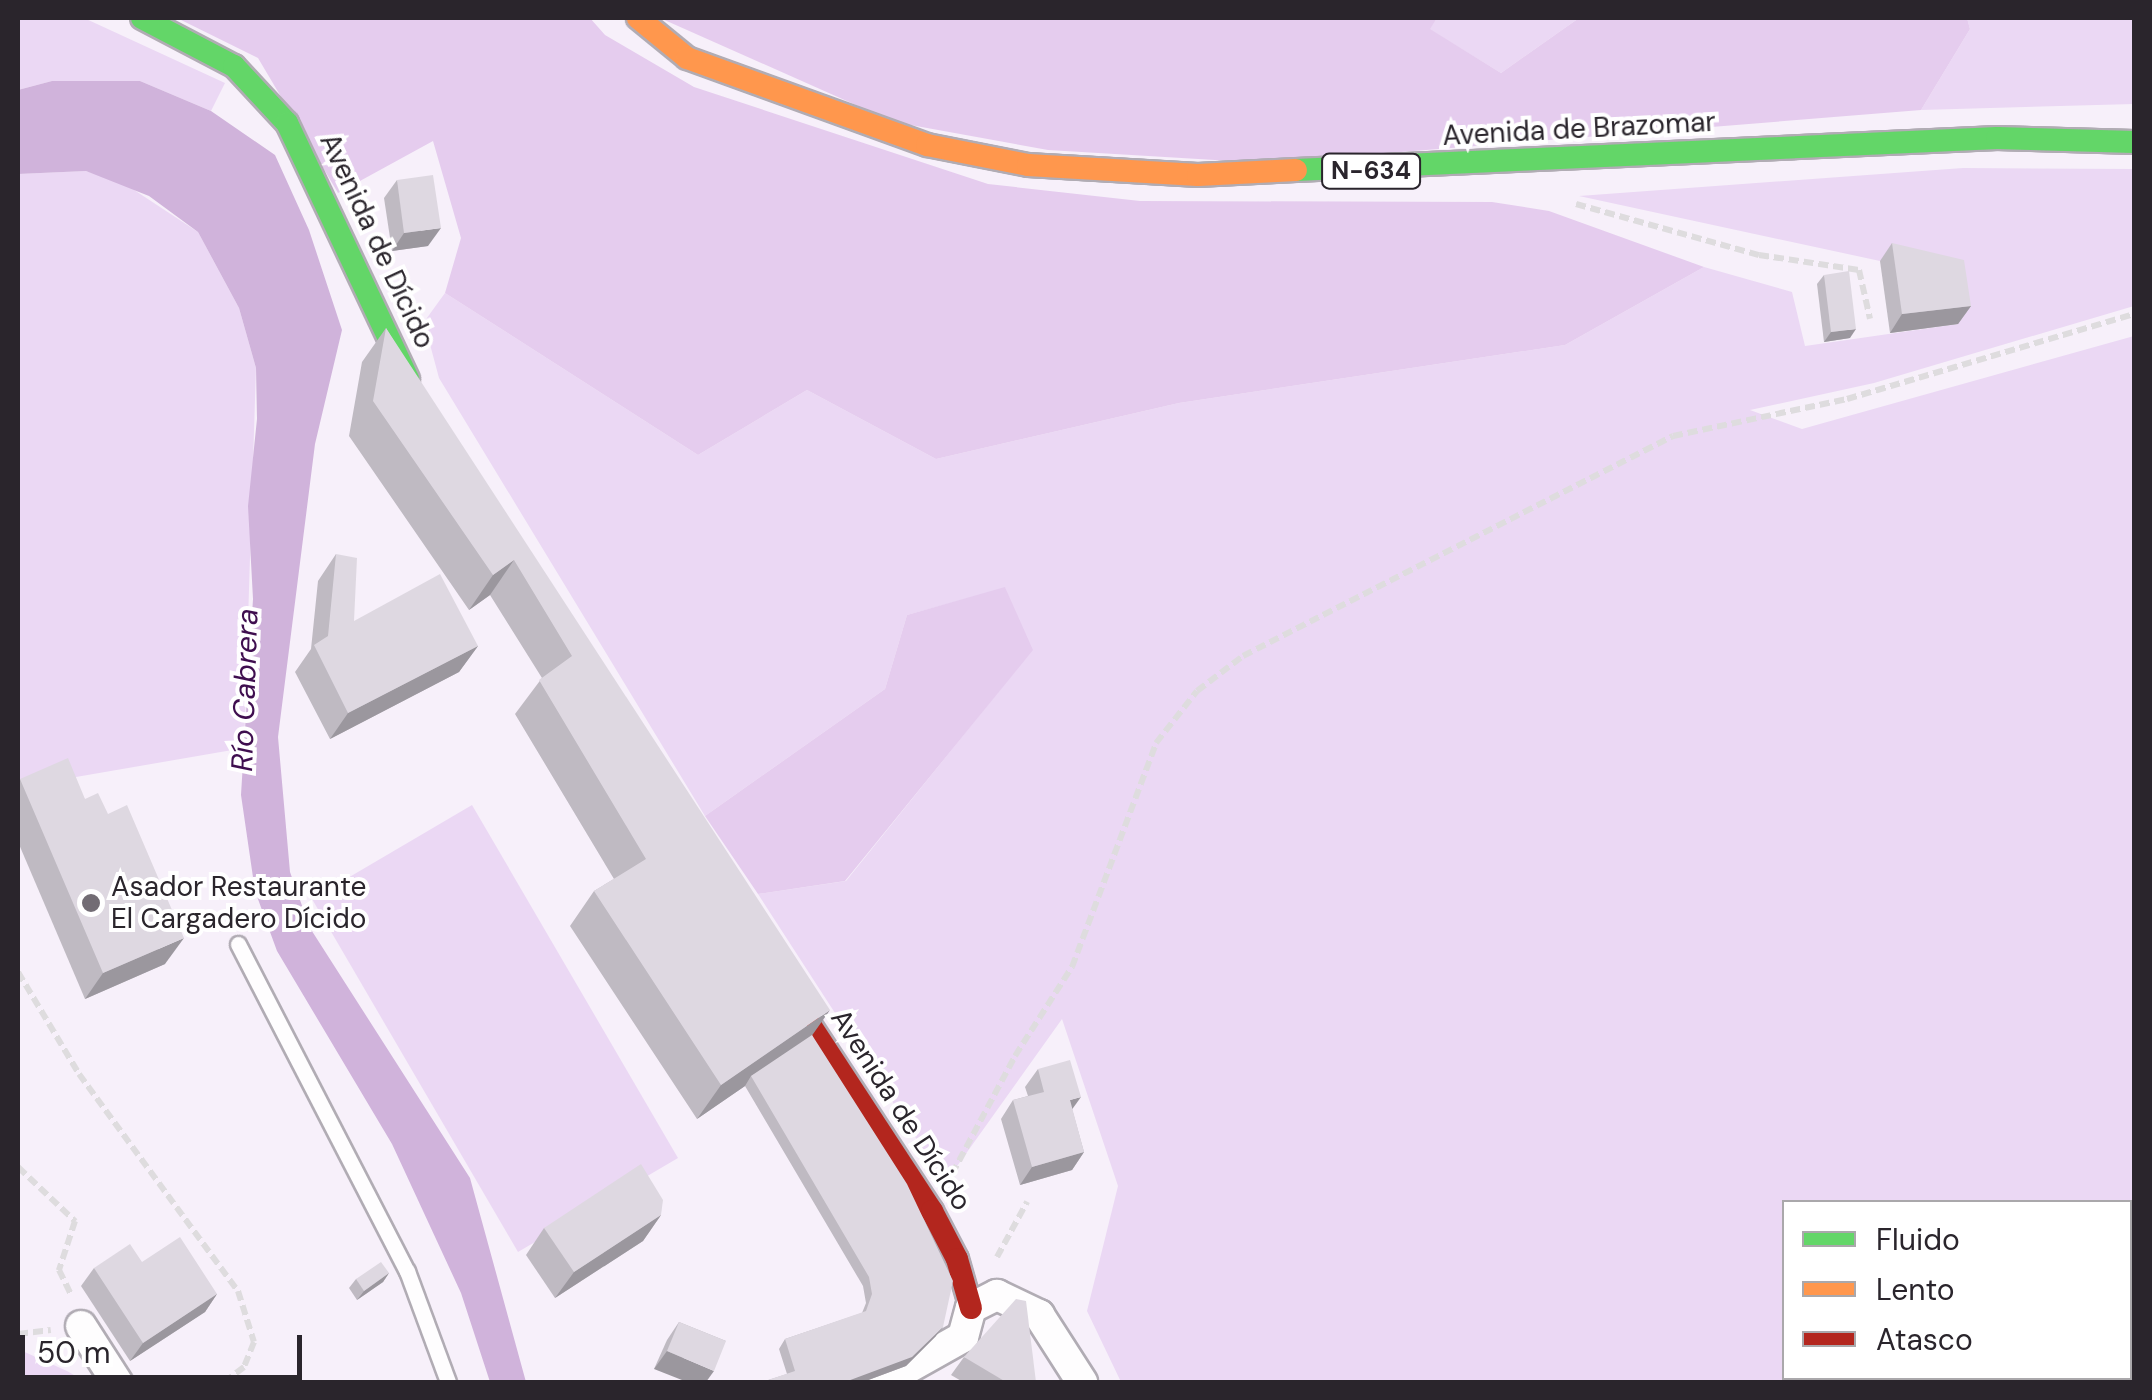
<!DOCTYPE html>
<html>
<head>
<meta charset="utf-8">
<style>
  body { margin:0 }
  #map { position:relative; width:2152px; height:1400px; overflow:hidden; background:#f7f0fa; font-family:"DM Sans",sans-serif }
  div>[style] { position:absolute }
  .green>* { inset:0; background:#ebd8f4 }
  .forest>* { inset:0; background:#e5ccee }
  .water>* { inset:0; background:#d0b3db }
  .path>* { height:6px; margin-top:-3px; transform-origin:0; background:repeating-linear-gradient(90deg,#dedcde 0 10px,transparent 0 15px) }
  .roads { filter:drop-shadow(2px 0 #b1acb4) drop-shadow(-2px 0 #b1acb4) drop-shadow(0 2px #b1acb4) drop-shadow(0 -2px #b1acb4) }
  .lane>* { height:15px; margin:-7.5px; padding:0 7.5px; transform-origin:7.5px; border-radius:7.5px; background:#fefdfe }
  .street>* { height:30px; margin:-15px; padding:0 15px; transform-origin:15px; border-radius:15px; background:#fefdfe }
  .fast>* { height:22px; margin:-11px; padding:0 11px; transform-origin:11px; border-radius:11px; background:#63d668 }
  .slow>* { height:22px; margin:-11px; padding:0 11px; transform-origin:11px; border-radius:11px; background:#ff974d }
  .jam>* { height:22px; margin:-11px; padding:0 11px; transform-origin:11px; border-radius:11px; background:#b3261e }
  .wall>* { inset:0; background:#bfbac2 }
  .shaded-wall>* { inset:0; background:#9b979e }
  .building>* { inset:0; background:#ded8e1 }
  .dots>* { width:28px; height:28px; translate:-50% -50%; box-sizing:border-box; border:5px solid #fff; border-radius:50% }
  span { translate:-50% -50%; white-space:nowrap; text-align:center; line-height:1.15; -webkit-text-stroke:8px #fff; paint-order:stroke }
  .shield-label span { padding:2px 8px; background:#fff; border:2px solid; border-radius:8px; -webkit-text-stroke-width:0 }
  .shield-label { font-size:25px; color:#2a252c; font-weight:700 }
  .street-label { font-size:28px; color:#2a252c }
  .poi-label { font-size:28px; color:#2a252c }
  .left { translate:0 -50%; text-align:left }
  .water-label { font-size:30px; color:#3f0e4f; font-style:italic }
  .frame { position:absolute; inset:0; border:20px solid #2a252c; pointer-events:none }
  .legend { position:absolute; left:1782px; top:1200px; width:350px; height:180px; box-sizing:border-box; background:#fff; border:2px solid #aaa8ab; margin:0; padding:12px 18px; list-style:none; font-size:30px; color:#2a252c }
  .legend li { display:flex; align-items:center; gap:20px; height:50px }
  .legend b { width:50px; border:2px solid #aaa8ab }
  .scale { position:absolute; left:20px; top:1335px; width:282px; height:45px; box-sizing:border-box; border:5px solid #2a252c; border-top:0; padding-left:12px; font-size:30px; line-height:35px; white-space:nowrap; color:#2a252c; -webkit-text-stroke:8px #fff; paint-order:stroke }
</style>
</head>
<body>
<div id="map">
  <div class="green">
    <i style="clip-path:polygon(18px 18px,84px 18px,225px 83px,211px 111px,140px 81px,52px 81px,18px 90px)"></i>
    <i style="clip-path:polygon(1437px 18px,1579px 18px,1501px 73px,1429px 29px)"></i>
    <i style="clip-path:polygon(1967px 18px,2134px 18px,2134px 104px,1921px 110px,1970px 29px)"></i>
    <i style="clip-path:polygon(evenodd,1963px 168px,2134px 169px,2134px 306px,1874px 383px,1750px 410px,1802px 429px,2134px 336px,2134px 1382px,1121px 1382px,1087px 1311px,1118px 1186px,1062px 1019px,945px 1183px,758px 894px,846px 881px,1032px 650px,1005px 588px,907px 615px,885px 689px,705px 816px,439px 378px,424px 322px,445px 293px,698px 455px,807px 390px,936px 459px,1179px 403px,1565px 345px,1704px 267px,1792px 292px,1805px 346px,1958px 324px,1880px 261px,1579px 196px,1963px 168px,1784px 1202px,2130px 1202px,2130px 1378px,1784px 1378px,1784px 1202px)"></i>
    <i style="clip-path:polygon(86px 171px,122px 182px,198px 232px,239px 308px,256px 368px,244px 748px,18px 787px,18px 174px)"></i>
    <i style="clip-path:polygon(472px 805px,678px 1158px,518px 1252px,312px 899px)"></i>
    <i style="clip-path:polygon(18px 1349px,67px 1371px,86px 1382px,18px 1382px)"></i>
  </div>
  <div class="forest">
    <i style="clip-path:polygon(177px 18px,590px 18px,605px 35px,694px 87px,988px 184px,1140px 201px,1492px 202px,1549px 211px,1704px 267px,1565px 345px,1179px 403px,936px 459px,807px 390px,698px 455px,445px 293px,461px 238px,433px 141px,338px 193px,258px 58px)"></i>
    <i style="clip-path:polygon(660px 18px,1437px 18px,1430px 29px,1501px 73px,1579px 18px,1967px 18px,1970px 29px,1921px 110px,1265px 163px,1048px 150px,894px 122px)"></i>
    <i style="clip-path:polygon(1005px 587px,1033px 650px,845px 881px,758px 894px,705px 816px,885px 689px,907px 615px)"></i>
  </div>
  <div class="water">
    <i style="clip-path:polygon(52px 81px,140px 81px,211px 111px,275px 155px,309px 230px,342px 330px,315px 444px,278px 737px,290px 872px,310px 928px,470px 1178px,526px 1382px,490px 1382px,461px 1293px,392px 1144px,277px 951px,255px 891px,241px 795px,253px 599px,248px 506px,257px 419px,256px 368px,239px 308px,198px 232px,149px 196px,86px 171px,18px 174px,18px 90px)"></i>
  </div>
  <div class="path">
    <i style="left:1576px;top:204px;width:190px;rotate:15.6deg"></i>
    <i style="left:1759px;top:255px;width:101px;rotate:8.5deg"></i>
    <i style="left:1859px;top:270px;width:50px;rotate:77.3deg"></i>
    <i style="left:18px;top:972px;width:119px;rotate:59.1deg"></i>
    <i style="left:79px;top:1074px;width:269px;rotate:53.8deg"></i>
    <i style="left:238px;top:1291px;width:53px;rotate:72.6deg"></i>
    <i style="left:254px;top:1342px;width:27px;rotate:112deg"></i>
    <i style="left:244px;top:1367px;width:25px;rotate:143deg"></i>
    <i style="left:18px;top:1167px;width:79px;rotate:43.5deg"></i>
    <i style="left:75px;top:1221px;width:52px;rotate:108.1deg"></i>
    <i style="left:59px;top:1270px;width:28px;rotate:64deg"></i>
    <i style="left:952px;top:1174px;width:134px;rotate:-61.9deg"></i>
    <i style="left:1015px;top:1056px;width:106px;rotate:-57.4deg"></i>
    <i style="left:1072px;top:967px;width:239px;rotate:-69.4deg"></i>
    <i style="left:1156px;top:743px;width:66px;rotate:-51.7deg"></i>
    <i style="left:1197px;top:691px;width:58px;rotate:-37.3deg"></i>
    <i style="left:1243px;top:656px;width:483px;rotate:-27.1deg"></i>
    <i style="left:1673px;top:436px;width:178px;rotate:-12deg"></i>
    <i style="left:1847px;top:399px;width:299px;rotate:-16.5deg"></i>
    <i style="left:997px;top:1257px;width:63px;rotate:-61.4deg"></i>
    <i style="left:18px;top:1334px;width:33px;rotate:-7deg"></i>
  </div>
  <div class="roads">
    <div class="lane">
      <i style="left:238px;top:944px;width:368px;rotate:62.7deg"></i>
      <i style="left:407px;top:1271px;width:118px;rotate:69.7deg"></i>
    </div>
    <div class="street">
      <i style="left:81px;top:1326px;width:67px;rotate:57.3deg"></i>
      <i style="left:883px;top:1382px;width:92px;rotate:-29.4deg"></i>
      <i style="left:963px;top:1337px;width:30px;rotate:-75deg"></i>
      <i style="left:971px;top:1308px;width:29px;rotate:-27deg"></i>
      <i style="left:997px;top:1295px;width:47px;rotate:25.5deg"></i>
      <i style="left:1039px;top:1315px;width:80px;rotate:57.3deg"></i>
    </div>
    <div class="fast">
      <i style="left:142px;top:18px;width:104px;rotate:27.6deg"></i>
      <i style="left:234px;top:66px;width:78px;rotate:47.1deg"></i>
      <i style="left:287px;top:123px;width:283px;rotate:64.7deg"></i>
      <i style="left:1296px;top:170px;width:702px;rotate:-2.61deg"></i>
      <i style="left:1997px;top:138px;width:137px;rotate:1.7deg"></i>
    </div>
    <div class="slow">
      <i style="left:638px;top:18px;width:63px;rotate:39.2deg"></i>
      <i style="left:687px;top:58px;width:255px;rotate:19.9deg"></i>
      <i style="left:927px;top:145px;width:103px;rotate:11.2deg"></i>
      <i style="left:1028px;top:165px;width:170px;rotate:3.4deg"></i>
      <i style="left:1198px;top:175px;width:98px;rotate:-2.9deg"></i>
    </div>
    <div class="jam">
      <i style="left:784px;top:985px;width:270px;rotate:56.8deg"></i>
      <i style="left:932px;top:1211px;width:54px;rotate:62.5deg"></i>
      <i style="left:957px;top:1259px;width:51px;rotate:74.1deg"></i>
    </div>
  </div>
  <div class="wall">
    <i style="clip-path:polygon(397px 180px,428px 246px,392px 251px,384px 198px)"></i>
    <i style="clip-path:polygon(1892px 243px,1971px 306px,1958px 324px,1890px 333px,1880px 261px)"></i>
    <i style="clip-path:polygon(1824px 275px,1850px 338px,1824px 342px,1817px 284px)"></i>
    <i style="clip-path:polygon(386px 328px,812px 1035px,936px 1336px,906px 1366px,863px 1382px,762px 1382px,787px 1374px,779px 1349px,785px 1339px,862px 1313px,866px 1303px,863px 1286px,745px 1086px,697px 1119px,570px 926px,594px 891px,614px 879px,515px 714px,542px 678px,490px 595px,469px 610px,349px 436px,362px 362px)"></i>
    <i style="clip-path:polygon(336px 554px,354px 621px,478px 646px,459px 672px,330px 739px,295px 672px,311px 649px,318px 581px)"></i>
    <i style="clip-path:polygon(20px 779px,85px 799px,165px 964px,85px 999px,18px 842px,18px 783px)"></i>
    <i style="clip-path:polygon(1038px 1069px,1072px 1109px,1084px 1152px,1072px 1170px,1020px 1185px,1001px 1119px,1013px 1100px,1028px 1096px,1025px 1087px)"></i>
    <i style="clip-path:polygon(661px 1215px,643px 1241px,555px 1298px,526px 1255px,544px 1228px)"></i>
    <i style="clip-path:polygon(94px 1268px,217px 1294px,205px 1312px,130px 1361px,81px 1286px)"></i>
    <i style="clip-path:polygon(389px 1273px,383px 1282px,357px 1300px,349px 1288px,356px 1279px)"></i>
    <i style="clip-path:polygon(679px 1322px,726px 1341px,654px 1369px,667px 1340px)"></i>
    <i style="clip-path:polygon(964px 1357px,1036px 1382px,963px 1382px,951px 1375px)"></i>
  </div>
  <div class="shaded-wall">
    <i style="clip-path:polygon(441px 228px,428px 246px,392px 251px,404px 233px)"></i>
    <i style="clip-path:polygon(1971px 306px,1958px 324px,1890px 333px,1902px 314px)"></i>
    <i style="clip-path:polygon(1856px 329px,1850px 338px,1824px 342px,1831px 332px)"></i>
    <i style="clip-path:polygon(514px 560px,490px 595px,469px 610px,493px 575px)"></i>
    <i style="clip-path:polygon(478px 646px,459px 672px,330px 739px,348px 713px)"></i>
    <i style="clip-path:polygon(184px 938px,165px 964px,85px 999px,103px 973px)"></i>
    <i style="clip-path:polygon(830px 1010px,806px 1044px,751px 1076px,745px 1086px,697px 1119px,721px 1085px)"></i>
    <i style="clip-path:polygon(1081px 1097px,1068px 1115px,1070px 1100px)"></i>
    <i style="clip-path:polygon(1084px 1152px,1072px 1170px,1020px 1185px,1032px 1167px)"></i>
    <i style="clip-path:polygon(661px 1215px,643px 1241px,555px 1298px,574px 1272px)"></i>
    <i style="clip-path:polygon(389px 1273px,383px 1282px,357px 1300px,364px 1291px)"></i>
    <i style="clip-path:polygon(217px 1294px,205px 1312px,130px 1361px,143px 1343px)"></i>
    <i style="clip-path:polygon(943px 1327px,936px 1336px,906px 1366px,863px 1382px,845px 1382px)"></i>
    <i style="clip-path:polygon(667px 1351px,714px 1371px,706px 1382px,687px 1382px,654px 1369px)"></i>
  </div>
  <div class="building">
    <i style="clip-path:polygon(433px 175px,441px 228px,404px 233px,397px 180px)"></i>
    <i style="clip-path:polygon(1892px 243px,1964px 260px,1971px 306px,1902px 314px)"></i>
    <i style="clip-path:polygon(1849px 271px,1856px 329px,1831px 332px,1824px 275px)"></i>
    <i style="clip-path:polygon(386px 328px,830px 1010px,721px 1085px,594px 891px,646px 859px,539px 680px,572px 656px,514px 560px,493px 575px,373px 401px)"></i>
    <i style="clip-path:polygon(336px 554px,357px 558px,354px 621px,440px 574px,478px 646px,348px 713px,314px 645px,328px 636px)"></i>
    <i style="clip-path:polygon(68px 758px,85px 799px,98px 793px,108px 814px,127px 805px,184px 938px,103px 973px,20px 779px)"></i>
    <i style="clip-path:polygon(812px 1035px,907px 1184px,953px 1281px,943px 1327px,912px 1357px,845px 1382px,762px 1382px,795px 1371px,785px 1339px,866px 1311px,872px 1294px,869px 1277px,751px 1076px)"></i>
    <i style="clip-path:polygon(1070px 1060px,1081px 1097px,1070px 1100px,1084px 1152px,1032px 1167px,1013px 1100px,1044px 1092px,1038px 1069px)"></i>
    <i style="clip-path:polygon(641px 1164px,663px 1200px,661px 1215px,574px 1272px,544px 1228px)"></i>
    <i style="clip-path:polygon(180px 1237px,217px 1294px,143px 1343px,94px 1268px,130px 1244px,142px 1262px)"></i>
    <i style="clip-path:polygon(381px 1262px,389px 1273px,364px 1291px,356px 1279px)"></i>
    <i style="clip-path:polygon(1016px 1299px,1026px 1301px,1036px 1382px,1006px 1382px,964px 1357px)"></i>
    <i style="clip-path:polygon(679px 1322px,726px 1341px,714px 1371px,667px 1351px)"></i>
  </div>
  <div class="dots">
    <i style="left:91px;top:903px;background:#726c74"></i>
  </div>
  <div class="shield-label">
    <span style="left:1371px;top:171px">N-634</span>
  </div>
  <div class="street-label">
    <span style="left:1579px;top:129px;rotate:-3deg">Avenida de Brazomar</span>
    <span style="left:377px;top:241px;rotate:65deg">Avenida de Dícido</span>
    <span style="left:901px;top:1110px;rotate:57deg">Avenida de Dícido</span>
  </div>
  <div class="poi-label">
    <span class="left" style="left:111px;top:903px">Asador Restaurante<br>El Cargadero Dícido</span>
  </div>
  <div class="water-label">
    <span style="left:245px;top:690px;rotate:-88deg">Río Cabrera</span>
  </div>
  <div class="frame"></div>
  <ul class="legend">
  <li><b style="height:12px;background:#63d668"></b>Fluido</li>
  <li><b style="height:12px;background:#ff974d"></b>Lento</li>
  <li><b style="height:12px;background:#b3261e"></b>Atasco</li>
  </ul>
  <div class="scale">50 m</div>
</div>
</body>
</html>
